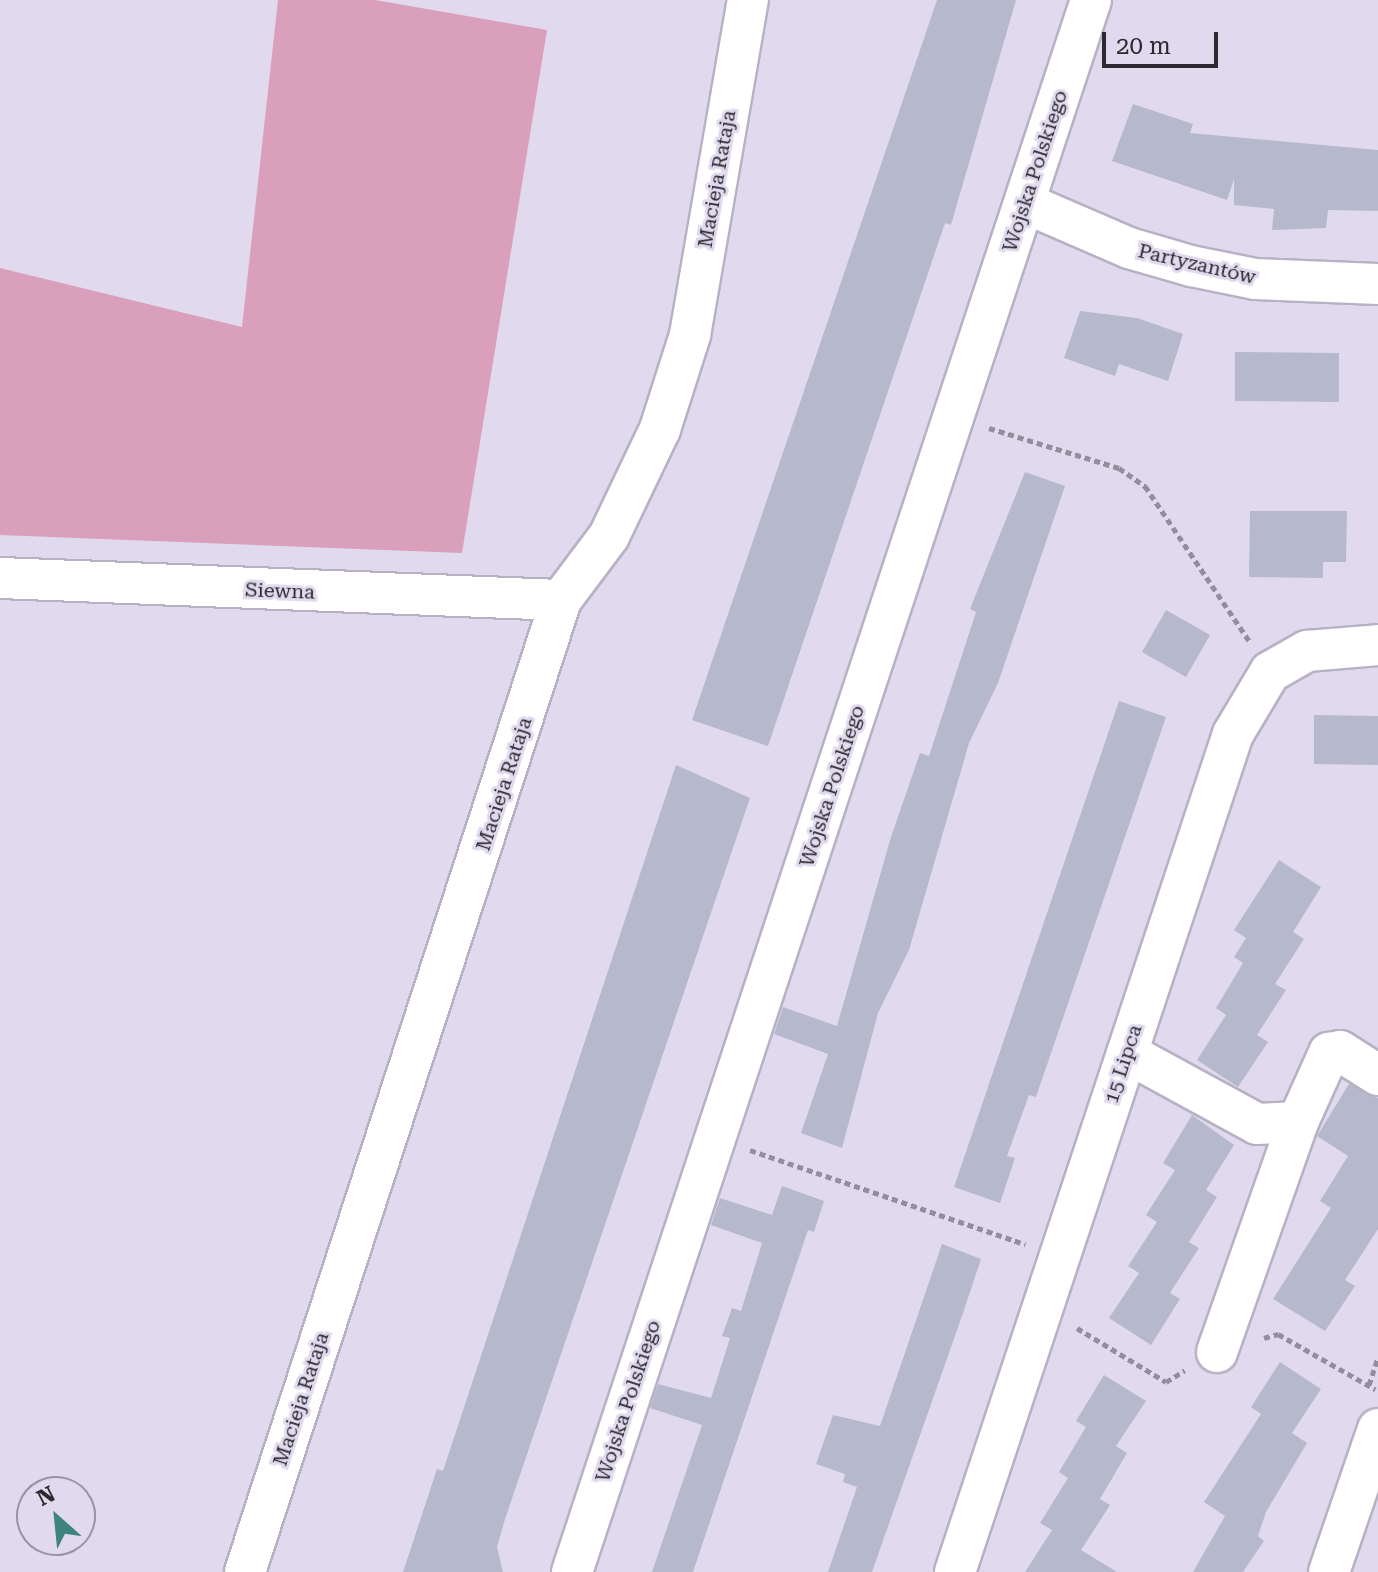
<!DOCTYPE html>
<html>
<head>
<meta charset="utf-8">
<style>
  body { margin:0 }
  #map { position:relative; width:1378px; height:1572px; overflow:hidden; background:#e1daee; font-family:"Roboto Serif",serif }
  div>[style] { position:absolute }
  .green>* { inset:0; background:#da9fbb }
  .building>* { inset:0; background:#b6b8cb }
  .path>* { height:5px; margin-top:-2.5px; transform-origin:0; background:repeating-linear-gradient(90deg,#938e9c 0 6px,transparent 0 10px) }
  .roads { filter:drop-shadow(2px 0 #b8b1c4) drop-shadow(-2px 0 #b8b1c4) drop-shadow(0 2px #b8b1c4) drop-shadow(0 -2px #b8b1c4) }
  .minor>* { height:40px; margin:-20px; padding:0 20px; transform-origin:20px; border-radius:20px; background:#fff }
  span { translate:-50% -50%; white-space:nowrap; text-align:center; line-height:1.15; -webkit-text-stroke:6px #e1daee; paint-order:stroke }
  .street-label { font-size:20px; color:#2c2930 }
  .north { position:absolute; left:16px; top:1476px; width:80px; height:80px; box-sizing:border-box; background:#e1daee; border:2px solid #9993a2; border-radius:50%; rotate:333deg; font-size:22px; font-weight:700; line-height:32px; text-align:center; color:#2c2930 }
  .north::after { content:''; display:block; margin:auto; width:28px; height:36px; background:#3d847c; clip-path:polygon(50% 0,100% 100%,50% 72%,0 100%) }
  .scale { position:absolute; left:1102px; top:32px; width:116px; height:36px; box-sizing:border-box; border:4px solid #2c2930; border-top:0; padding-left:10px; font-size:24px; line-height:28px; white-space:nowrap; color:#2c2930; -webkit-text-stroke:6px #e1daee; paint-order:stroke }
</style>
</head>
<body>
<div id="map">
  <div class="green">
    <i style="clip-path:polygon(278px 0,375px 0,547px 30px,462px 553px,0 535px,0 268px,242px 327px)"></i>
  </div>
  <div class="building">
    <i style="clip-path:polygon(937px 0,1016px 0,951px 225px,945px 223px,768px 746px,692px 720px)"></i>
    <i style="clip-path:polygon(1133px 104px,1193px 124px,1190px 133px,1378px 150px,1378px 211px,1328px 210px,1326px 228px,1272px 230px,1274px 209px,1234px 205px,1234px 179px,1227px 200px,1112px 161px)"></i>
    <i style="clip-path:polygon(1080px 311px,1137px 318px,1183px 334px,1168px 381px,1119px 364px,1115px 376px,1064px 358px)"></i>
    <i style="clip-path:polygon(1235px 352px,1339px 353px,1339px 402px,1235px 401px)"></i>
    <i style="clip-path:polygon(1025px 472px,1065px 486px,998px 683px,969px 743px,909px 950px,878px 1013px,842px 1148px,801px 1133px,828px 1054px,774px 1034px,783px 1007px,837px 1026px,891px 837px,920px 753px,929px 756px,976px 612px,970px 609px)"></i>
    <i style="clip-path:polygon(1250px 511px,1347px 511px,1346px 562px,1323px 562px,1323px 578px,1249px 577px)"></i>
    <i style="clip-path:polygon(1166px 610px,1210px 635px,1186px 677px,1142px 652px)"></i>
    <i style="clip-path:polygon(1119px 701px,1166px 717px,1036px 1097px,1029px 1095px,1007px 1156px,1015px 1158px,1000px 1203px,954px 1187px)"></i>
    <i style="clip-path:polygon(1314px 715px,1378px 716px,1378px 765px,1314px 764px)"></i>
    <i style="clip-path:polygon(676px 765px,750px 798px,505px 1519px,497px 1547px,503px 1572px,403px 1572px,437px 1469px,443px 1471px)"></i>
    <i style="clip-path:polygon(1279px 860px,1321px 887px,1293px 932px,1304px 939px,1275px 984px,1286px 990px,1257px 1035px,1268px 1042px,1238px 1087px,1197px 1060px,1226px 1015px,1216px 1008px,1243px 963px,1234px 957px,1246px 938px,1234px 930px)"></i>
    <i style="clip-path:polygon(1349px 1084px,1378px 1098px,1378px 1229px,1345px 1280px,1355px 1286px,1325px 1331px,1273px 1299px,1331px 1208px,1320px 1201px,1348px 1156px,1317px 1136px)"></i>
    <i style="clip-path:polygon(1192px 1115px,1234px 1145px,1206px 1190px,1217px 1197px,1189px 1242px,1199px 1248px,1170px 1293px,1180px 1299px,1151px 1345px,1109px 1318px,1139px 1273px,1128px 1266px,1157px 1222px,1146px 1215px,1175px 1170px,1163px 1163px)"></i>
    <i style="clip-path:polygon(782px 1186px,824px 1201px,814px 1232px,808px 1230px,693px 1572px,652px 1572px,702px 1425px,650px 1408px,658px 1384px,711px 1398px,730px 1338px,722px 1336px,732px 1308px,741px 1311px,762px 1243px,711px 1225px,720px 1198px,772px 1215px)"></i>
    <i style="clip-path:polygon(942px 1244px,981px 1259px,963px 1313px,872px 1572px,828px 1572px,857px 1487px,843px 1482px,845px 1474px,816px 1464px,833px 1415px,880px 1426px)"></i>
    <i style="clip-path:polygon(1280px 1362px,1321px 1389px,1292px 1433px,1307px 1443px,1266px 1512px,1258px 1536px,1264px 1541px,1243px 1572px,1193px 1572px,1225px 1516px,1204px 1502px,1261px 1414px,1251px 1407px)"></i>
    <i style="clip-path:polygon(1104px 1375px,1146px 1401px,1116px 1446px,1127px 1453px,1100px 1499px,1110px 1505px,1081px 1550px,1117px 1572px,1025px 1572px,1052px 1530px,1040px 1523px,1068px 1478px,1059px 1472px,1086px 1427px,1076px 1421px)"></i>
  </div>
  <div class="path">
    <i style="left:989px;top:428px;width:136px;rotate:17.1deg"></i>
    <i style="left:1119px;top:468px;width:32px;rotate:35deg"></i>
    <i style="left:1145px;top:486px;width:187px;rotate:56.1deg"></i>
    <i style="left:750px;top:1150px;width:291px;rotate:18.9deg"></i>
    <i style="left:1077px;top:1328px;width:104px;rotate:31.2deg"></i>
    <i style="left:1166px;top:1382px;width:22px;rotate:-32deg"></i>
    <i style="left:1264px;top:1338px;width:15px;rotate:-16deg"></i>
    <i style="left:1278px;top:1334px;width:112px;rotate:29.6deg"></i>
    <i style="left:1369px;top:1385px;width:28px;rotate:-72deg"></i>
  </div>
  <div class="roads">
    <div class="minor">
      <i style="left:1025px;top:203px;width:113px;rotate:23.4deg"></i>
      <i style="left:1129px;top:248px;width:65px;rotate:16.2deg"></i>
      <i style="left:1191px;top:266px;width:65px;rotate:11.5deg"></i>
      <i style="left:1255px;top:279px;width:123px;rotate:2.3deg"></i>
      <i style="left:0;top:578px;width:561px;rotate:2.25deg"></i>
      <i style="left:1127px;top:1053px;width:148px;rotate:28.6deg"></i>
      <i style="left:1257px;top:1124px;width:41px;rotate:-2.8deg"></i>
      <i style="left:1298px;top:1122px;width:76px;rotate:-65.8deg"></i>
      <i style="left:1329px;top:1053px;width:11px;rotate:-10deg"></i>
      <i style="left:1340px;top:1051px;width:45px;rotate:32.3deg"></i>
      <i style="left:1217px;top:1352px;width:244px;rotate:-70.6deg"></i>
      <i style="left:245px;top:1572px;width:1022px;rotate:-71.99deg"></i>
      <i style="left:561px;top:600px;width:80px;rotate:-53.1deg"></i>
      <i style="left:609px;top:536px;width:119px;rotate:-64.5deg"></i>
      <i style="left:660px;top:429px;width:99px;rotate:-72.3deg"></i>
      <i style="left:690px;top:335px;width:340px;rotate:-80.2deg"></i>
      <i style="left:572px;top:1572px;width:1655px;rotate:-71.73deg"></i>
      <i style="left:955px;top:1572px;width:883px;rotate:-71.65deg"></i>
      <i style="left:1233px;top:734px;width:72px;rotate:-59.2deg"></i>
      <i style="left:1270px;top:672px;width:43px;rotate:-29.6deg"></i>
      <i style="left:1307px;top:651px;width:71px;rotate:-4.8deg"></i>
      <i style="left:1329px;top:1572px;width:151px;rotate:-71.1deg"></i>
    </div>
  </div>
  <div class="street-label">
    <span style="left:1035px;top:171px;rotate:-72deg">Wojska Polskiego</span>
    <span style="left:717px;top:179px;rotate:-80deg">Macieja Rataja</span>
    <span style="left:1197px;top:264px;rotate:13deg">Partyzantów</span>
    <span style="left:280px;top:591px;rotate:2deg">Siewna</span>
    <span style="left:504px;top:784px;rotate:-72deg">Macieja Rataja</span>
    <span style="left:832px;top:786px;rotate:-72deg">Wojska Polskiego</span>
    <span style="left:1123px;top:1064px;rotate:-72deg">15 Lipca</span>
    <span style="left:301px;top:1399px;rotate:-72deg">Macieja Rataja</span>
    <span style="left:628px;top:1401px;rotate:-72deg">Wojska Polskiego</span>
  </div>
  <div class="north">N</div>
  <div class="scale">20 m</div>
</div>
</body>
</html>
